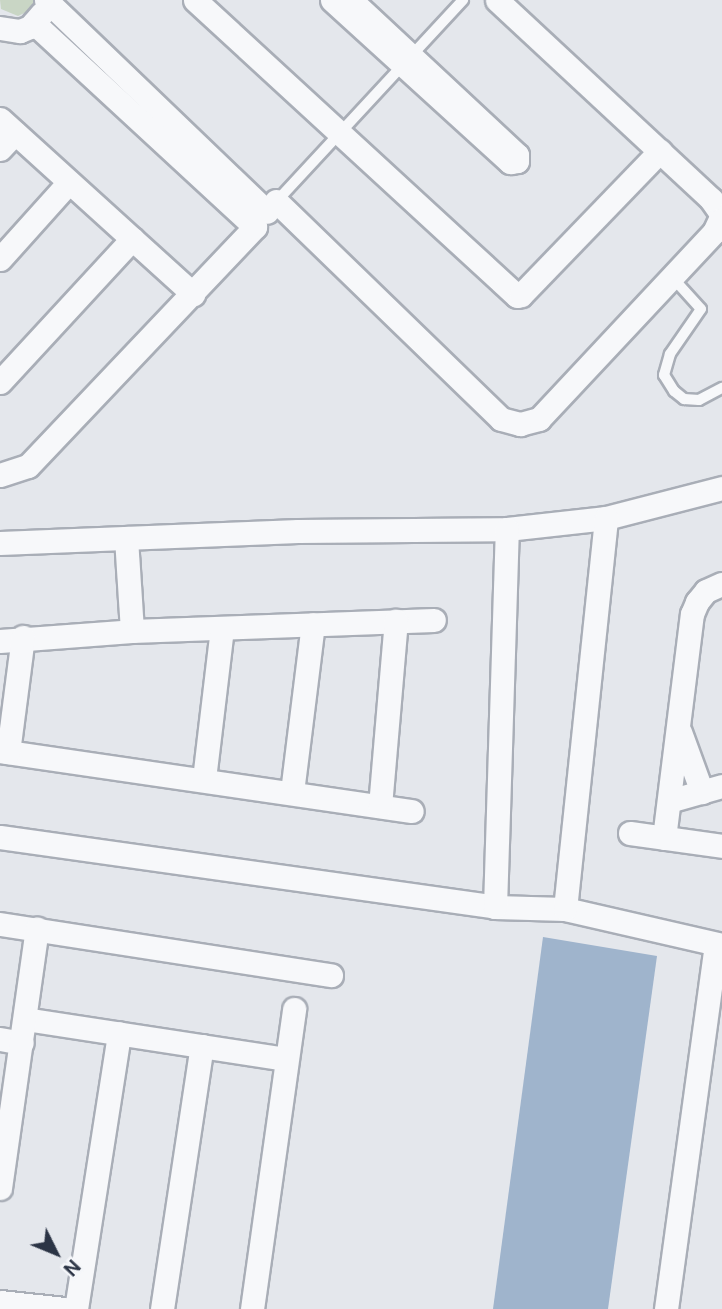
<!DOCTYPE html>
<html>
<head>
<meta charset="utf-8">
<style>
  body { margin:0 }
  #map { position:relative; width:722px; height:1309px; overflow:hidden; background:#e4e7ec; font-family:"DM Sans",sans-serif }
  div>[style] { position:absolute }
  .green>* { inset:0; background:#c9d6c5 }
  .water>* { inset:0; background:#9fb4cc }
  .roads { filter:drop-shadow(2px 0 #a9aeb7) drop-shadow(-2px 0 #a9aeb7) drop-shadow(0 2px #a9aeb7) drop-shadow(0 -2px #a9aeb7) }
  .service>* { height:10px; margin:-5px; padding:0 5px; transform-origin:5px; border-radius:5px; background:#f7f8fa }
  .minor>* { height:23px; margin:-11.5px; padding:0 11.5px; transform-origin:11.5px; border-radius:11.5px; background:#f7f8fa }
  span { translate:-50% -50%; white-space:nowrap; text-align:center; line-height:1.15; -webkit-text-stroke:5px #f4f6f9; paint-order:stroke }
  .north { position:absolute; left:21px; top:1218px; width:70px; height:70px; -webkit-text-stroke:5px #f4f6f9; paint-order:stroke; rotate:133deg; font-size:19px; font-weight:700; line-height:28px; text-align:center; color:#2b3445 }
  .north::after { content:''; display:block; margin:auto; width:24px; height:32px; background:#2b3445; clip-path:polygon(50% 0,100% 100%,50% 72%,0 100%) }
</style>
</head>
<body>
<div id="map">
  <div class="green">
    <i style="clip-path:polygon(0 0,38px 0,35px 8px,18px 16px,1px 9px)"></i>
  </div>
  <div class="water">
    <i style="clip-path:polygon(543px 937px,657px 956px,608px 1309px,493px 1309px)"></i>
  </div>
  <div class="roads">
    <div class="service">
      <i style="left:275px;top:203px;width:277px;rotate:-47.2deg"></i>
      <i style="left:672px;top:277px;width:43px;rotate:47.8deg"></i>
      <i style="left:701px;top:309px;width:55px;rotate:124.6deg"></i>
      <i style="left:670px;top:354px;width:22px;rotate:106deg"></i>
      <i style="left:664px;top:375px;width:19px;rotate:58deg"></i>
      <i style="left:674px;top:391px;width:13px;rotate:39deg"></i>
      <i style="left:684px;top:399px;width:15px;rotate:4deg"></i>
      <i style="left:699px;top:400px;width:26px;rotate:-28deg"></i>
    </div>
    <div class="minor">
      <i style="left:46px;top:0;width:306px;rotate:43.8deg"></i>
      <i style="left:195px;top:0;width:437px;rotate:42.6deg"></i>
      <i style="left:517px;top:296px;width:4px;rotate:-14deg"></i>
      <i style="left:521px;top:295px;width:200px;rotate:-46deg"></i>
      <i style="left:332px;top:0;width:241px;rotate:42.3deg"></i>
      <i style="left:510px;top:162px;width:7px;rotate:-8deg"></i>
      <i style="left:517px;top:161px;width:6px;rotate:-90deg"></i>
      <i style="left:517px;top:155px;width:227px;rotate:-137deg"></i>
      <i style="left:0;top:28px;width:20px;rotate:9deg"></i>
      <i style="left:20px;top:31px;width:11px;rotate:-22deg"></i>
      <i style="left:30px;top:27px;width:18px;rotate:-49deg"></i>
      <i style="left:0;top:119px;width:261px;rotate:42.2deg"></i>
      <i style="left:0;top:149px;width:22px;rotate:-47deg"></i>
      <i style="left:276px;top:201px;width:313px;rotate:44.1deg"></i>
      <i style="left:501px;top:419px;width:20px;rotate:15deg"></i>
      <i style="left:520px;top:424px;width:20px;rotate:-15deg"></i>
      <i style="left:539px;top:419px;width:256px;rotate:-46.9deg"></i>
      <i style="left:714px;top:232px;width:19px;rotate:-65deg"></i>
      <i style="left:722px;top:215px;width:19px;rotate:-125deg"></i>
      <i style="left:711px;top:199px;width:292px;rotate:-137.1deg"></i>
      <i style="left:0;top:259px;width:103px;rotate:-48.1deg"></i>
      <i style="left:0;top:382px;width:195px;rotate:-47.3deg"></i>
      <i style="left:0;top:475px;width:29px;rotate:-18deg"></i>
      <i style="left:28px;top:466px;width:330px;rotate:-46.5deg"></i>
      <i style="left:255px;top:227px;width:301px;rotate:-137.3deg"></i>
      <i style="left:126px;top:538px;width:93px;rotate:86.3deg"></i>
      <i style="left:0;top:543px;width:298px;rotate:-2.3deg"></i>
      <i style="left:298px;top:531px;width:209px;rotate:-0.5deg"></i>
      <i style="left:507px;top:529px;width:100px;rotate:-6.3deg"></i>
      <i style="left:606px;top:518px;width:120px;rotate:-14.5deg"></i>
      <i style="left:0;top:641px;width:132px;rotate:-4.3deg"></i>
      <i style="left:132px;top:631px;width:302px;rotate:-2.1deg"></i>
      <i style="left:680px;top:732px;width:64px;rotate:69.9deg"></i>
      <i style="left:0;top:751px;width:416px;rotate:8.3deg"></i>
      <i style="left:8px;top:752px;width:116px;rotate:-82.6deg"></i>
      <i style="left:204px;top:779px;width:152px;rotate:-83.2deg"></i>
      <i style="left:292px;top:792px;width:169px;rotate:-82.9deg"></i>
      <i style="left:669px;top:801px;width:55px;rotate:-15.8deg"></i>
      <i style="left:380px;top:806px;width:186px;rotate:-85.1deg"></i>
      <i style="left:630px;top:833px;width:93px;rotate:8deg"></i>
      <i style="left:0;top:837px;width:500px;rotate:8deg"></i>
      <i style="left:495px;top:907px;width:70px;rotate:1.6deg"></i>
      <i style="left:565px;top:909px;width:161px;rotate:12.9deg"></i>
      <i style="left:664px;top:838px;width:226px;rotate:-82.9deg"></i>
      <i style="left:692px;top:614px;width:13px;rotate:-67deg"></i>
      <i style="left:697px;top:602px;width:14px;rotate:-51deg"></i>
      <i style="left:706px;top:591px;width:17px;rotate:-24deg"></i>
      <i style="left:495px;top:907px;width:378px;rotate:-88.2deg"></i>
      <i style="left:565px;top:909px;width:393px;rotate:-84deg"></i>
      <i style="left:0;top:924px;width:335px;rotate:8.8deg"></i>
      <i style="left:25px;top:1019px;width:263px;rotate:8.7deg"></i>
      <i style="left:0;top:1039px;width:22px;rotate:10deg"></i>
      <i style="left:0;top:1188px;width:262px;rotate:-81.9deg"></i>
      <i style="left:0;top:1302px;width:64px;rotate:6.2deg"></i>
      <i style="left:76px;top:1309px;width:279px;rotate:-81.1deg"></i>
      <i style="left:162px;top:1309px;width:266px;rotate:-81.4deg"></i>
      <i style="left:252px;top:1309px;width:303px;rotate:-82deg"></i>
      <i style="left:666px;top:1309px;width:368px;rotate:-82.2deg"></i>
    </div>
  </div>
  <div class="north">N</div>
</div>
</body>
</html>
